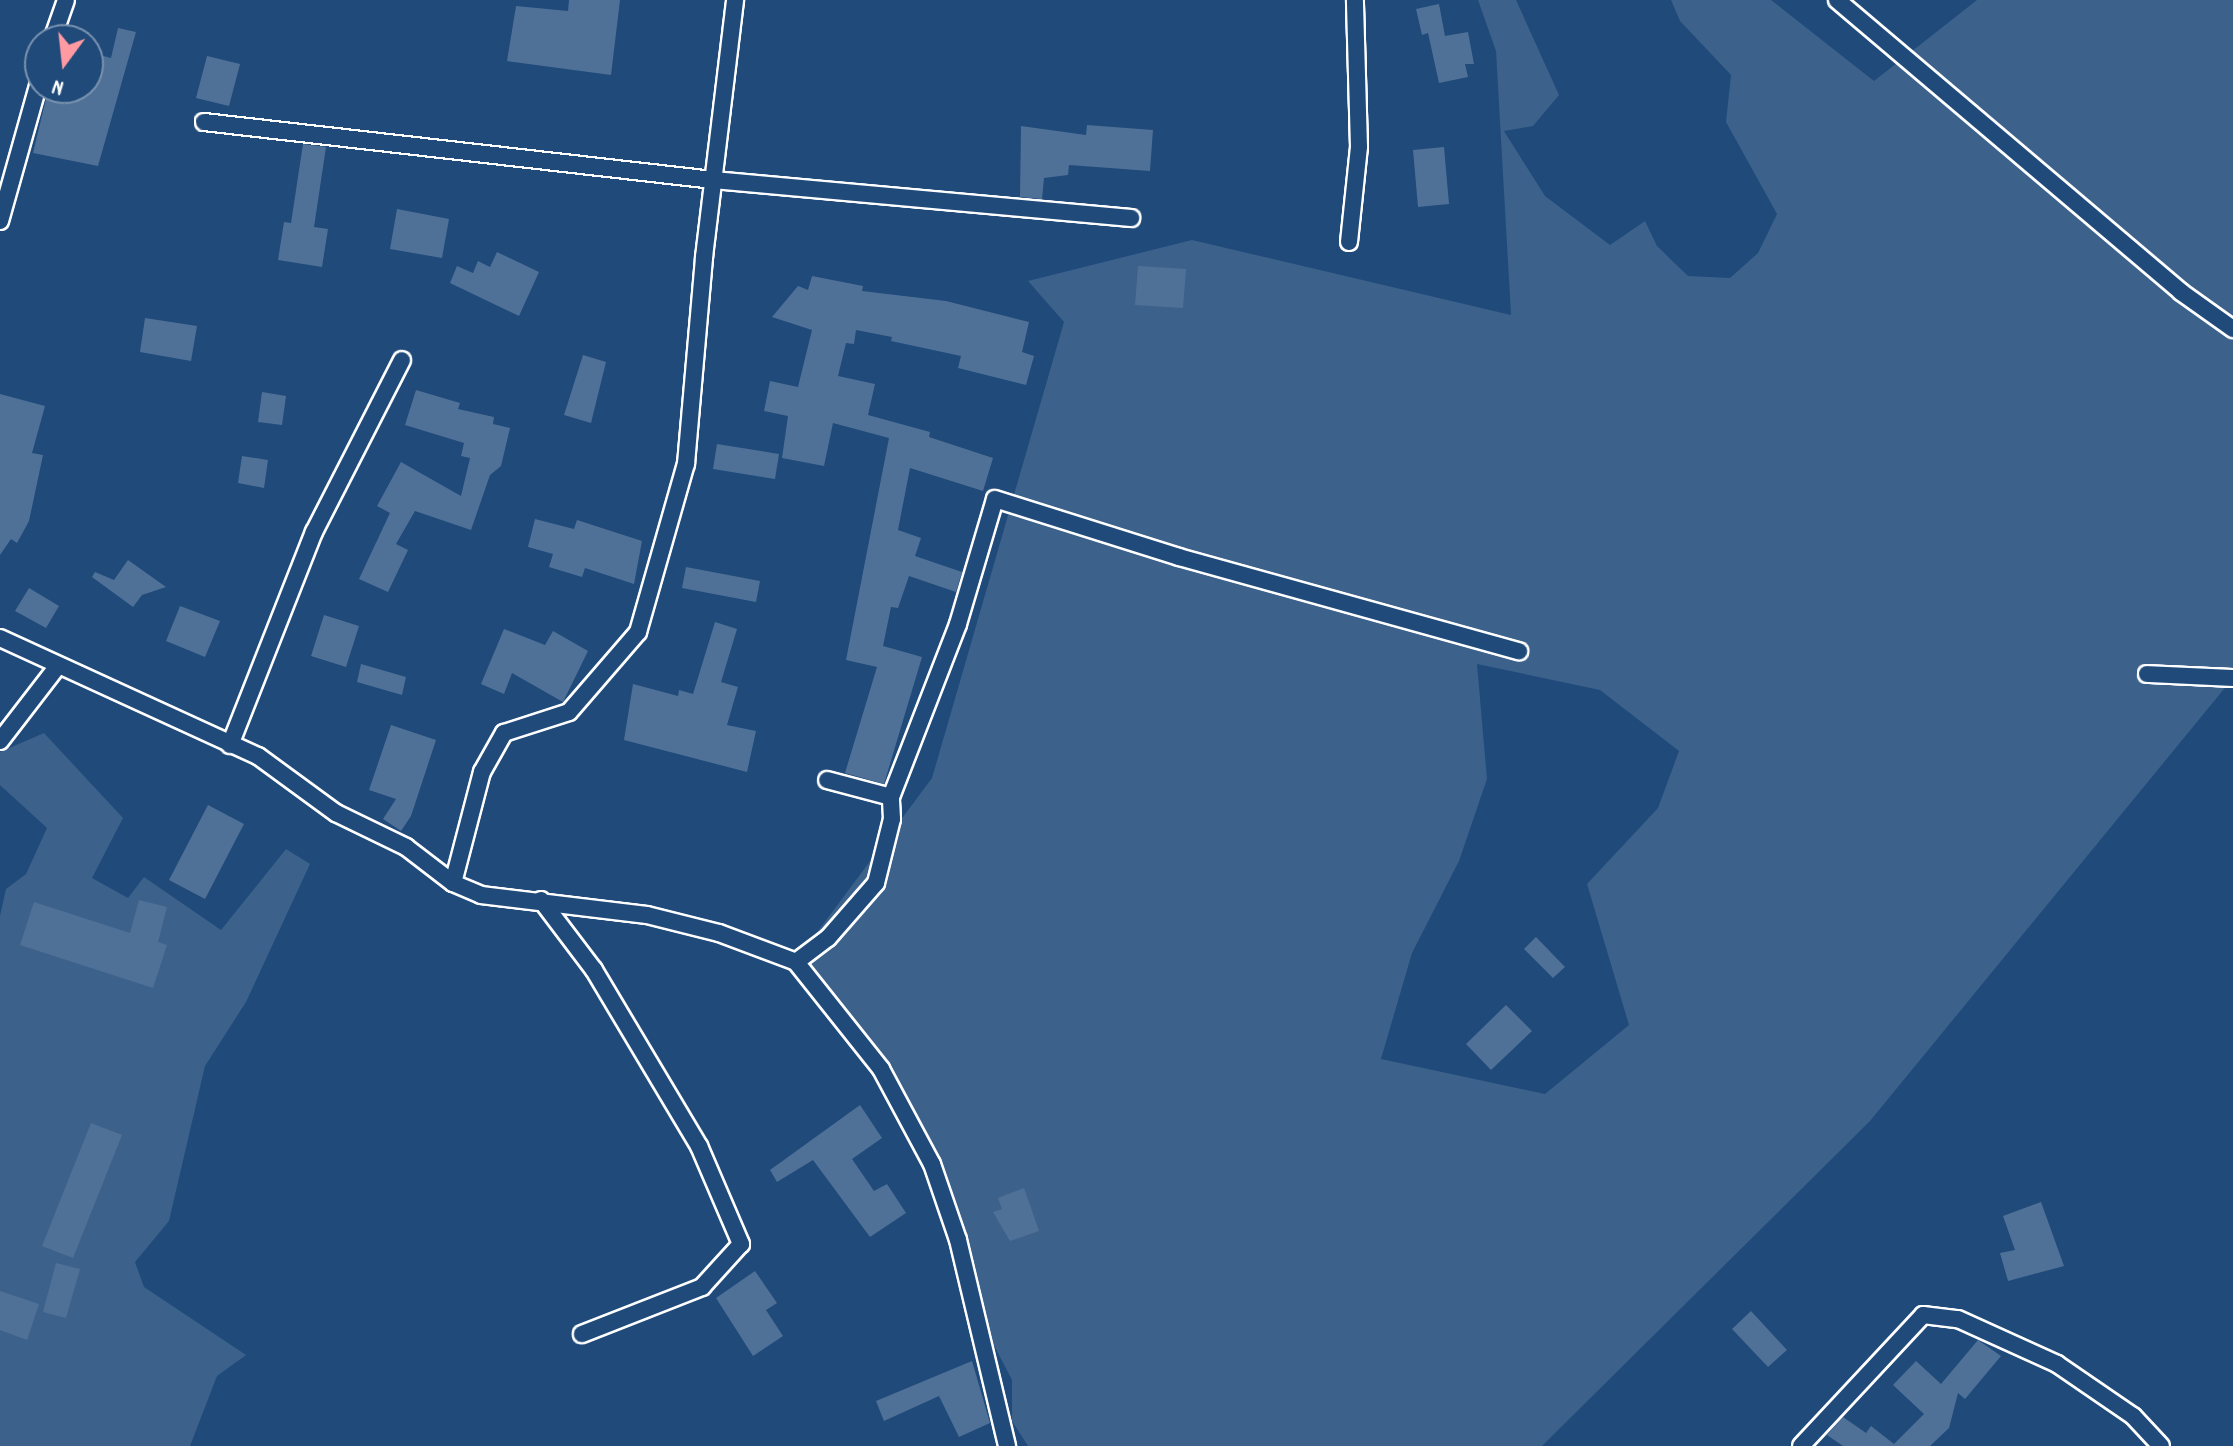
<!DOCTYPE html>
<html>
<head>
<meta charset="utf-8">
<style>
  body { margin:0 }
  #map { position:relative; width:2233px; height:1446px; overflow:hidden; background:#1f4a7a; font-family:Dekko,sans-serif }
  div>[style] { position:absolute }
  .green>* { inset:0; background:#3c618b }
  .building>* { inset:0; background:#507197 }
  .roads { filter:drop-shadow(2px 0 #fff) drop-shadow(-2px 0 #fff) drop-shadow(0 2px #fff) drop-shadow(0 -2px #fff) }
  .street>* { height:16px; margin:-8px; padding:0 8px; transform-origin:8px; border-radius:8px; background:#1f4a7a }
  span { translate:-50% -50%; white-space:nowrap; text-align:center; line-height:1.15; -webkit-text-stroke:6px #1f4a7a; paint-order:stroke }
  .north { position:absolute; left:24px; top:24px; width:80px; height:80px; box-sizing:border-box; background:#1f4a7a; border:2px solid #7992af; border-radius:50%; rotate:195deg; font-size:22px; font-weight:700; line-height:32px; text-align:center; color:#fff }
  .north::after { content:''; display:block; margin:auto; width:28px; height:36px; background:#ff9aa2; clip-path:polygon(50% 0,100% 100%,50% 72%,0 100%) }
</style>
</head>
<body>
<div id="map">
  <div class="green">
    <i style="clip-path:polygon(evenodd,1478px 0,1516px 0,1559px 95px,1533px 126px,1504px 131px,1545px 196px,1610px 245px,1645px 221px,1657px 246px,1688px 276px,1730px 278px,1758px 253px,1777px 214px,1726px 122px,1731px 75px,1680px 21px,1671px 0,1771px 0,1874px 81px,1977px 0,2233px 0,2233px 678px,1870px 1121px,1542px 1446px,1028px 1446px,1012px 1421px,1012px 1380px,957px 1274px,967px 1237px,930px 1167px,890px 1065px,830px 996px,792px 966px,932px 778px,1064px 322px,1028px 281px,1192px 240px,1511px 315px,1496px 51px,1478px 0,1477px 664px,1600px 690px,1679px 751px,1658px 808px,1587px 884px,1629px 1025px,1545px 1094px,1381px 1059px,1412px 953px,1459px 861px,1487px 779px,1477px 664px)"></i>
    <i style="clip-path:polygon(44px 733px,123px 818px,92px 878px,128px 898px,144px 877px,221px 930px,286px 849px,310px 864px,246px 1002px,205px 1066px,169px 1221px,135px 1262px,144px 1287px,246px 1355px,217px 1376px,190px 1446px,0 1446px,0 916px,6px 889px,26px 874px,47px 828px,0 785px,0 752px)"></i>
  </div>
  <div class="building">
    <i style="clip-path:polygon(569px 0,620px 0,611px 75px,507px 61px,516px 6px,568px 11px)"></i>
    <i style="clip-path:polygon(1439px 4px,1445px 36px,1468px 32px,1474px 64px,1465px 64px,1468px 77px,1439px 83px,1428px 33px,1422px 35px,1416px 9px)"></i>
    <i style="clip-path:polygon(118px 28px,136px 32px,98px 166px,33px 153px,46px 99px,66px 104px,69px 88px,88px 88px,88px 52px,111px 58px)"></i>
    <i style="clip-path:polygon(207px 56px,240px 64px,229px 106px,196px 98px)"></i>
    <i style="clip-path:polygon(1087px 125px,1153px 130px,1150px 171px,1069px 165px,1068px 175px,1044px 178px,1042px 199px,1020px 197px,1021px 126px,1086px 135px)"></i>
    <i style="clip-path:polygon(303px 144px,326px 147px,314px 227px,328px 229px,322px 267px,278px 260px,284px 222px,291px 223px)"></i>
    <i style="clip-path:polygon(1444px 147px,1449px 204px,1418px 207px,1413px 150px)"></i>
    <i style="clip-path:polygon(397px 209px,449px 219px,442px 258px,390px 249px)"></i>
    <i style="clip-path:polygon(497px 252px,539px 272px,519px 316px,450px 283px,457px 266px,473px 273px,478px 261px,490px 267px)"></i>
    <i style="clip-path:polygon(1138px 266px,1186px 269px,1183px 308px,1135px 305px)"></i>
    <i style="clip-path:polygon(812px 276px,863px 286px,862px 291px,946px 301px,1029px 322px,1022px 352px,1034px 356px,1026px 385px,958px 368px,961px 356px,891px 341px,892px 337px,856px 330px,854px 344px,846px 343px,838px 376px,875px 384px,868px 415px,930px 432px,929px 437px,993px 458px,983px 491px,910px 468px,898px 530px,921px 538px,915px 556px,962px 572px,956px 592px,909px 576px,898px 608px,891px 607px,883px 646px,922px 657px,884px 784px,845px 773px,877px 667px,846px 660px,889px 438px,833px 423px,824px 466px,782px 458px,788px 416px,764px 411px,770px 381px,798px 387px,812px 330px,772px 317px,798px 286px,808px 290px)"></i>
    <i style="clip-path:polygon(145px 318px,197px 326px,191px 361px,140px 352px)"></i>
    <i style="clip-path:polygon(583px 355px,606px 362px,591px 423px,564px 415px)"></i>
    <i style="clip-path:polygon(416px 390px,460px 403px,458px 409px,494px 417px,493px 424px,510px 428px,501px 466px,490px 475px,471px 530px,415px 511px,396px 544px,408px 550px,388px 592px,359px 579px,390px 513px,377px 506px,401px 462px,461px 496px,470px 458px,461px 456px,464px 443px,405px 425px)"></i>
    <i style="clip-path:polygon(262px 392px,286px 396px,282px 425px,258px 422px)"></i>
    <i style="clip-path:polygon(0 394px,45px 406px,32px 453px,43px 455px,29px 521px,17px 543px,11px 539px,0 555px)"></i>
    <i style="clip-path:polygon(717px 444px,779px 454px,775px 479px,713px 469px)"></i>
    <i style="clip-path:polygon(242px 456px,268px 460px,264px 488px,238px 483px)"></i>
    <i style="clip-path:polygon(535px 519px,574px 529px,577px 520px,642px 541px,634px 584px,585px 568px,582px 577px,549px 567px,553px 554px,528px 547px)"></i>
    <i style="clip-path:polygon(128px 560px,166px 587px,142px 595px,133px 607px,92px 577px,95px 572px,114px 580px)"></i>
    <i style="clip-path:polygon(686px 567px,760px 581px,756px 602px,682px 588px)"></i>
    <i style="clip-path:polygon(29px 588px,59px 606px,46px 628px,15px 611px)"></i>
    <i style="clip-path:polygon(180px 606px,220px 621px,205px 657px,166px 641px)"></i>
    <i style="clip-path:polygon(324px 615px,359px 626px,346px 667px,311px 656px)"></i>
    <i style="clip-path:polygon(715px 622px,737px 629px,721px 682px,738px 687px,727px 725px,756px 731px,747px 772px,624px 740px,633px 684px,678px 696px,679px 690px,693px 694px)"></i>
    <i style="clip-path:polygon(504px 629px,545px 645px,553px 631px,588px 651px,563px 702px,512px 673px,504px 694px,481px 684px)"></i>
    <i style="clip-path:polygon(361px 664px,406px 677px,402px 695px,357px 682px)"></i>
    <i style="clip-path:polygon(391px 725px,436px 740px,411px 816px,401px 831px,383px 819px,396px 799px,369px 790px)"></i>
    <i style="clip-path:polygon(208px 805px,244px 824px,205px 899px,169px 880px)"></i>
    <i style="clip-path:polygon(139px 900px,167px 907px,158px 942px,167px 945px,153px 988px,20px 945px,34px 902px,130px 933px)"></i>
    <i style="clip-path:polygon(1536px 937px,1565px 967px,1553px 978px,1524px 949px)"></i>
    <i style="clip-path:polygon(1506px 1005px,1532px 1031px,1491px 1070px,1466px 1044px)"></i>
    <i style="clip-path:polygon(860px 1105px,882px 1138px,852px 1159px,874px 1191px,887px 1184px,906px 1213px,870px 1237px,813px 1160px,777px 1182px,770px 1170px)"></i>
    <i style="clip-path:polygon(91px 1123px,122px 1135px,73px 1258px,42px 1246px)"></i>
    <i style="clip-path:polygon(1024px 1188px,1039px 1231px,1010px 1241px,993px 1212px,1002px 1209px,998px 1198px)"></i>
    <i style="clip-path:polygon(2041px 1202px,2064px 1266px,2008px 1281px,2000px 1253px,2015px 1250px,2003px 1216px)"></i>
    <i style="clip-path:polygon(56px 1263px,80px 1269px,66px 1318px,43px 1312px)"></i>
    <i style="clip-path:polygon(755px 1271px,777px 1303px,766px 1310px,783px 1336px,753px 1356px,716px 1298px)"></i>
    <i style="clip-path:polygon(0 1291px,39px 1304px,27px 1340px,0 1330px)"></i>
    <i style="clip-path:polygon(1751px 1311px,1787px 1350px,1768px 1367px,1732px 1329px)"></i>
    <i style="clip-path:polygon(1978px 1340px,2001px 1356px,1965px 1399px,1958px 1393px,1949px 1428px,1930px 1446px,1843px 1446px,1827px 1435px,1843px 1417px,1866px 1433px,1871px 1426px,1894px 1444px,1924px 1414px,1893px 1385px,1916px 1361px,1941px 1384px)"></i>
    <i style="clip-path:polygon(972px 1361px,990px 1423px,959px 1437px,939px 1396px,884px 1421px,876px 1401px)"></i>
  </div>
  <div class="roads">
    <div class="street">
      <i style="left:1837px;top:0;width:451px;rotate:40.3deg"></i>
      <i style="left:2181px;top:292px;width:64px;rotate:35.4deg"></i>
      <i style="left:52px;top:40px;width:42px;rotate:-70.7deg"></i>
      <i style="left:204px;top:122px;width:512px;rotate:6.5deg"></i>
      <i style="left:713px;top:180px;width:420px;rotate:5.2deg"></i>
      <i style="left:0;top:221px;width:148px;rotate:-74.3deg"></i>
      <i style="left:1349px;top:242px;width:96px;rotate:-84deg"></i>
      <i style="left:1359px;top:147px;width:147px;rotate:-91.6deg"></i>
      <i style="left:0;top:638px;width:284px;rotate:24.6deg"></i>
      <i style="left:258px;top:756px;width:97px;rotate:36.2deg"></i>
      <i style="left:336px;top:813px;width:78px;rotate:25.9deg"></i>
      <i style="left:406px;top:847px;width:59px;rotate:37.5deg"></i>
      <i style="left:453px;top:883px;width:30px;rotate:23deg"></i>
      <i style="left:481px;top:895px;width:167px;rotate:6.9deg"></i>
      <i style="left:647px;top:915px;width:74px;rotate:14deg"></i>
      <i style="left:719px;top:933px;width:82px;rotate:20.6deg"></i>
      <i style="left:796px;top:962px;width:137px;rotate:51.5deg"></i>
      <i style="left:881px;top:1069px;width:108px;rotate:61.8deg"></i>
      <i style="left:932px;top:1164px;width:80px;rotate:71.1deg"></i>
      <i style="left:958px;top:1240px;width:212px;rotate:76.6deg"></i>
      <i style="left:2147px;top:674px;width:86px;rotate:2.7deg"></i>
      <i style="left:0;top:741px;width:93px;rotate:-52.4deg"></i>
      <i style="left:230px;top:745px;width:229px;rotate:-68.5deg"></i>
      <i style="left:314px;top:532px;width:193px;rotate:-62.9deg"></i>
      <i style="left:891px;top:797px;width:186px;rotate:-68.8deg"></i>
      <i style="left:958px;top:624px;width:130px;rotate:-73.5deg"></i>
      <i style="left:995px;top:499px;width:193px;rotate:17.5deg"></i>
      <i style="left:1179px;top:557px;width:353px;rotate:15.5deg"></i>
      <i style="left:453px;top:883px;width:115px;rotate:-75.4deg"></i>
      <i style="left:482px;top:772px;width:45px;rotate:-60.6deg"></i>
      <i style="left:504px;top:733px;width:68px;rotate:-17.9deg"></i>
      <i style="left:569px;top:712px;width:106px;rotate:-49.2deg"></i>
      <i style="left:638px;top:632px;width:175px;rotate:-74.1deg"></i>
      <i style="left:686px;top:464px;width:208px;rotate:-85deg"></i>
      <i style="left:704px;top:257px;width:259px;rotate:-83.1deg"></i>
      <i style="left:541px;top:900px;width:88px;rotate:52.9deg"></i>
      <i style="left:594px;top:970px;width:205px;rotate:59.2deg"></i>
      <i style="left:699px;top:1146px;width:107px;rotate:66.8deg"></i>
      <i style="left:741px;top:1244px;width:58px;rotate:132.2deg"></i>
      <i style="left:702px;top:1287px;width:129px;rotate:158.6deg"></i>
      <i style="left:796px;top:962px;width:40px;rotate:-37deg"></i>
      <i style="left:828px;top:938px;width:73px;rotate:-48.9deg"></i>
      <i style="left:876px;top:883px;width:66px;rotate:-76deg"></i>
      <i style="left:892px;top:819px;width:22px;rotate:-93deg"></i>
      <i style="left:891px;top:797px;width:66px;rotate:-165.1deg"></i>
      <i style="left:1801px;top:1446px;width:179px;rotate:-47deg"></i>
      <i style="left:1923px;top:1315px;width:35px;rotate:7deg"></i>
      <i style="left:1958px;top:1319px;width:109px;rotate:24.4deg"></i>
      <i style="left:2057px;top:1364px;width:92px;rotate:34.4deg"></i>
      <i style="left:2133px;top:1416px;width:41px;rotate:47deg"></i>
    </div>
  </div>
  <div class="north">N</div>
</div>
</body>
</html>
